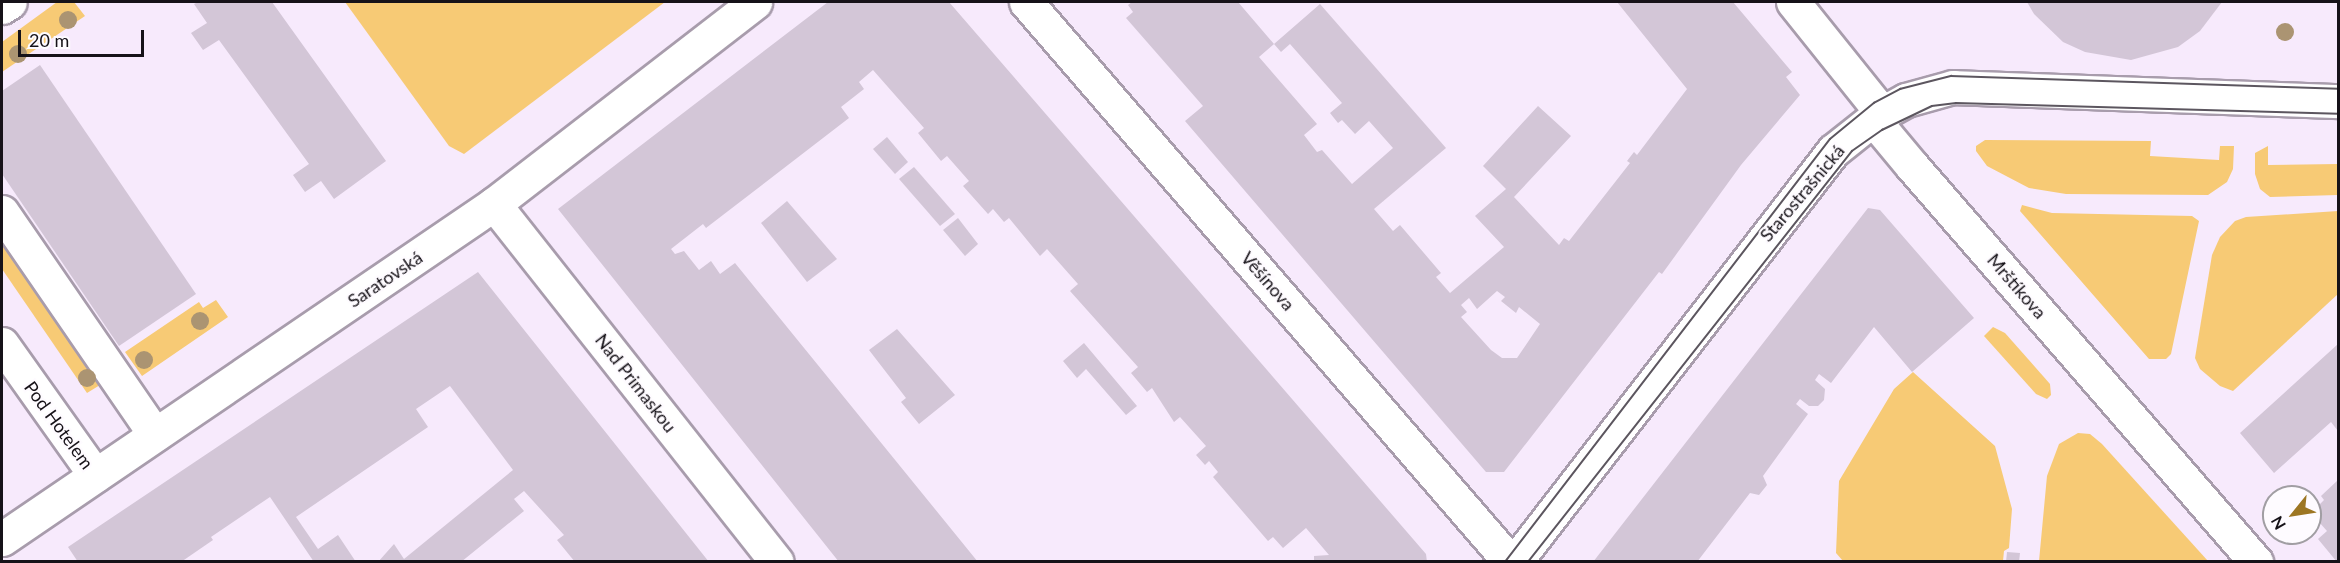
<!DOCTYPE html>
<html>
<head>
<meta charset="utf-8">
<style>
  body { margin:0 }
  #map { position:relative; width:2340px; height:563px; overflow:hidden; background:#f7eafc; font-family:Lato,sans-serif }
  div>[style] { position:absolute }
  .green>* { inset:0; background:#f7ca75 }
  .building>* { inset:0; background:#d3c6d7 }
  .roads { filter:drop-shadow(2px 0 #a89cac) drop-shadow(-2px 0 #a89cac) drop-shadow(0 2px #a89cac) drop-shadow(0 -2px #a89cac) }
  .minor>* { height:33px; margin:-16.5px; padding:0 16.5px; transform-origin:16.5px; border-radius:16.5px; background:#fff }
  .tram>* { height:1.5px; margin:-0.75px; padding:0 0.75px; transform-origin:0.75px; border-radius:0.75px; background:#5c565f }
  .trees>* { width:18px; height:18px; margin:-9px; border-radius:50%; background:#ab9472 }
  span { translate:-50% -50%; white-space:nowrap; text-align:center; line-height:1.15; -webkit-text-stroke:4.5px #fefbff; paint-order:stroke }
  .street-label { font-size:18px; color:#161218 }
  .frame { position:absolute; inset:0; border:3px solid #161218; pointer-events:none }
  .north { position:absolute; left:2262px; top:485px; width:60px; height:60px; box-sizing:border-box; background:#fefbff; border:2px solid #a19ea3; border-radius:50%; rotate:240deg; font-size:16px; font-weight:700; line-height:24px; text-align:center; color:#161218 }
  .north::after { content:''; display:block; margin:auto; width:21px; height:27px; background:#9d7623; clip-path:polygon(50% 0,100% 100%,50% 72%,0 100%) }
  .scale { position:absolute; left:18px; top:30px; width:126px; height:27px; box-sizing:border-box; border:3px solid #161218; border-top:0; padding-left:8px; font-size:18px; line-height:21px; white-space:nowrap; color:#161218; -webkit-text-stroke:4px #fefbff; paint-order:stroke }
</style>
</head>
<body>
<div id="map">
  <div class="green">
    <i style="clip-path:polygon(57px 2px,74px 2px,85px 16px,2px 72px,2px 42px)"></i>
    <i style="clip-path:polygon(345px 2px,665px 2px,464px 154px,449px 146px)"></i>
    <i style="clip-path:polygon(1985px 140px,2151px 141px,2150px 156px,2219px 160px,2220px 146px,2234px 146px,2233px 169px,2227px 182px,2208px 195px,2066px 194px,2029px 188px,1987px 166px,1976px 151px,1976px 146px)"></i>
    <i style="clip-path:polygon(2268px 146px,2268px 165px,2338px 164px,2338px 195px,2270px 197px,2260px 189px,2255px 174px,2255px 153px)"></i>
    <i style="clip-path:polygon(2022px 205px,2052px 213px,2192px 216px,2199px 221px,2171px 354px,2166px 359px,2149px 359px,2020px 211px)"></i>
    <i style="clip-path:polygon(2338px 211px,2338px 294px,2233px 391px,2220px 386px,2200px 369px,2195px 358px,2212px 255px,2220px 237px,2235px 221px,2246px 217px)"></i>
    <i style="clip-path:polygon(2px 243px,100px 385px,87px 393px,2px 269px)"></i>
    <i style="clip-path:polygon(216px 300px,228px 317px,142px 376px,125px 352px,199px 302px,203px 308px)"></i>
    <i style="clip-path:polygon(1993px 327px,2005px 333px,2050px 384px,2051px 395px,2047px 399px,2036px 394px,1984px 336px)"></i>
    <i style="clip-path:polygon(1913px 372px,1995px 446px,2012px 509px,2009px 548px,2004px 551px,2003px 561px,1843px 561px,1836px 553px,1839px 481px,1894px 389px)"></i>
    <i style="clip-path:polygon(2078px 433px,2090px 434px,2102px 444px,2208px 561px,2039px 561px,2047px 476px,2059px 444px)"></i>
  </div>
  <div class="building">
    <i style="clip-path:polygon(198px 2px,272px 2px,386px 161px,334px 199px,321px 181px,305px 192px,293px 175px,309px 164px,219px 40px,203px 50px,191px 33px,207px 23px,194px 4px)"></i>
    <i style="clip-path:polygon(828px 2px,949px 2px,1426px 554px,1427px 562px,1314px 562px,1314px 556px,1329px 555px,1306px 528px,1283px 548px,1273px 537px,1268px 541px,1213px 477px,1218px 472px,1209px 461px,1205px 465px,1196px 455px,1206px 446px,1180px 417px,1174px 422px,1152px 388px,1147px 392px,1131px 373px,1138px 367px,1070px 291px,1078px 284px,1047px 249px,1040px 256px,1009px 218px,1004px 222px,993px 209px,988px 214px,963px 186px,969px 181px,947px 156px,941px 161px,918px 133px,924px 128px,873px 70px,859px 82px,864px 89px,841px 107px,849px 118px,706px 228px,703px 224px,671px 249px,675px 254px,684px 251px,699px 270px,711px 261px,720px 274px,735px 263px,978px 562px,839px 562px,558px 209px)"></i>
    <i style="clip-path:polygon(evenodd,1132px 2px,1238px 2px,1274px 44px,1259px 57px,1317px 124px,1304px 135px,1317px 152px,1322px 150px,1352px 184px,1393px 148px,1369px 121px,1355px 134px,1342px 120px,1338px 123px,1330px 113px,1342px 103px,1290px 44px,1281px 52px,1274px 44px,1320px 4px,1446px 148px,1374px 209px,1393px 231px,1400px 225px,1441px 273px,1436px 277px,1450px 293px,1504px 247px,1475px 216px,1506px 189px,1483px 166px,1538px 106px,1571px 136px,1514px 197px,1559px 245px,1564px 238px,1569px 241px,1630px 163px,1627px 161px,1634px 152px,1637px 155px,1687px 89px,1617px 2px,1733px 2px,1792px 72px,1786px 77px,1800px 95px,1741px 165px,1662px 274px,1659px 272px,1504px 472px,1486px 472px,1185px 121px,1203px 106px,1126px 18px,1133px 12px,1128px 5px,1132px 2px,1497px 291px,1505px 297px,1501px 301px,1516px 313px,1519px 307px,1540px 324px,1517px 358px,1502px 358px,1491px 350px,1461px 317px,1467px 312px,1461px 305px,1469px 298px,1477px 309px,1497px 291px)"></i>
    <i style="clip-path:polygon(2027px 2px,2222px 2px,2200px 31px,2178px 47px,2131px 60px,2085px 52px,2063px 42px,2034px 14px)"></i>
    <i style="clip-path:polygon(40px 65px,196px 294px,119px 346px,2px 174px,2px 91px)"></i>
    <i style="clip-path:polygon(887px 137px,908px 162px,895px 174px,873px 149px)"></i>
    <i style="clip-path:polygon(914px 167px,955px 214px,940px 226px,899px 179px)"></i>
    <i style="clip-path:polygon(787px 201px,837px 259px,807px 282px,761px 223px)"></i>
    <i style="clip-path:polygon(1868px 208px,1880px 210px,1974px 318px,1912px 372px,1874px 327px,1831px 383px,1819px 374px,1815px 380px,1825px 389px,1824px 400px,1818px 406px,1809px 406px,1800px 399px,1796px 404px,1808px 414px,1763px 476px,1767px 485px,1759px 495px,1750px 493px,1697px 562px,1593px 562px)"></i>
    <i style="clip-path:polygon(958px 218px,978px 244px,965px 256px,943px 230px)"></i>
    <i style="clip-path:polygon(478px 272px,709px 562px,575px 562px,557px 540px,564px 535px,524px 491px,514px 499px,524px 511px,461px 562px,378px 562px,394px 544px,404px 559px,513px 470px,450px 386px,416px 409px,428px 427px,296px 517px,318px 549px,338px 535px,356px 562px,314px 562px,270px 497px,211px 537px,213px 540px,181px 562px,78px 562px,68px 547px)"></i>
    <i style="clip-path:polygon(897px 329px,955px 395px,919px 424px,901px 402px,906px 398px,869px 350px)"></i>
    <i style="clip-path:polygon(1084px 343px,1137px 406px,1126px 415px,1086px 369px,1077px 378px,1063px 361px)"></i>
    <i style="clip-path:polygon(2338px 344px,2338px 431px,2331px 422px,2274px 473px,2240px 433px)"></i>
    <i style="clip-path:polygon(2338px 480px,2338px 562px,2337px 562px,2318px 539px,2327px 531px,2311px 513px,2324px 500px,2321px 496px)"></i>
    <i style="clip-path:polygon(2007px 552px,2020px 553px,2019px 562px,2006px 562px)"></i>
  </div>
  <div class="roads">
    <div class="minor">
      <i style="left:1026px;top:2px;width:740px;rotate:49.16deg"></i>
      <i style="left:1793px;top:2px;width:129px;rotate:51.3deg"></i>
      <i style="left:1874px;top:103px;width:28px;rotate:73deg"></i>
      <i style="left:1882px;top:130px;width:47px;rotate:50.2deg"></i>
      <i style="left:1912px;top:166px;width:525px;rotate:49.02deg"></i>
      <i style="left:2px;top:7px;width:9px;rotate:-32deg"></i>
      <i style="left:494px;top:204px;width:456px;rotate:51.7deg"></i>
      <i style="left:2px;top:212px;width:270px;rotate:55.5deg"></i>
      <i style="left:2px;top:344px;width:161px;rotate:54.6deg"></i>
      <i style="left:2px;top:539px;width:595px;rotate:-34.25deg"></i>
      <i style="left:494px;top:204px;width:330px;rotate:-37.7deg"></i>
      <i style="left:1515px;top:562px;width:520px;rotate:-52.27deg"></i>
      <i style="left:1833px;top:151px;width:56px;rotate:-38.5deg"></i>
      <i style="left:1877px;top:116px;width:33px;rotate:-29deg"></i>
      <i style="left:1906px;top:100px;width:49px;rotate:-15.5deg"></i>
      <i style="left:1953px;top:87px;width:385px;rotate:2.1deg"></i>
    </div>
  </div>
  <div class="tram">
    <i style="left:1505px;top:562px;width:533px;rotate:-52.46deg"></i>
    <i style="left:1830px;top:139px;width:57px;rotate:-39.3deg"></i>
    <i style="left:1874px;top:103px;width:30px;rotate:-28deg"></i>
    <i style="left:1900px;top:89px;width:53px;rotate:-14.3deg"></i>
    <i style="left:1951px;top:76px;width:387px;rotate:1.9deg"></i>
    <i style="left:1528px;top:562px;width:523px;rotate:-51.75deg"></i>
    <i style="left:1852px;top:151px;width:37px;rotate:-35deg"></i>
    <i style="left:1882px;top:130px;width:55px;rotate:-25.6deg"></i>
    <i style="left:1932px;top:106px;width:24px;rotate:-7deg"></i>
    <i style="left:1956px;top:103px;width:382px;rotate:1.6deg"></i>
  </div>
  <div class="trees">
    <i style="left:68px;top:20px"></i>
    <i style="left:2285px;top:32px"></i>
    <i style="left:18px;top:54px"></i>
    <i style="left:200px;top:321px"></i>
    <i style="left:144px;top:360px"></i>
    <i style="left:87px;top:378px"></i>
  </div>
  <div class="street-label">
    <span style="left:1802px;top:193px;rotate:-50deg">Starostrašnická</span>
    <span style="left:385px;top:279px;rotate:-34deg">Saratovská</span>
    <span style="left:1268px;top:281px;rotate:49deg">Věšínova</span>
    <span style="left:2017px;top:286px;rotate:49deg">Mrštíkova</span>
    <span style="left:636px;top:383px;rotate:52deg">Nad Primaskou</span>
    <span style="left:59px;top:425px;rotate:54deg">Pod Hotelem</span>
  </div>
  <div class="frame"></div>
  <div class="north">N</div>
  <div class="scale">20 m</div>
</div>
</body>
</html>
